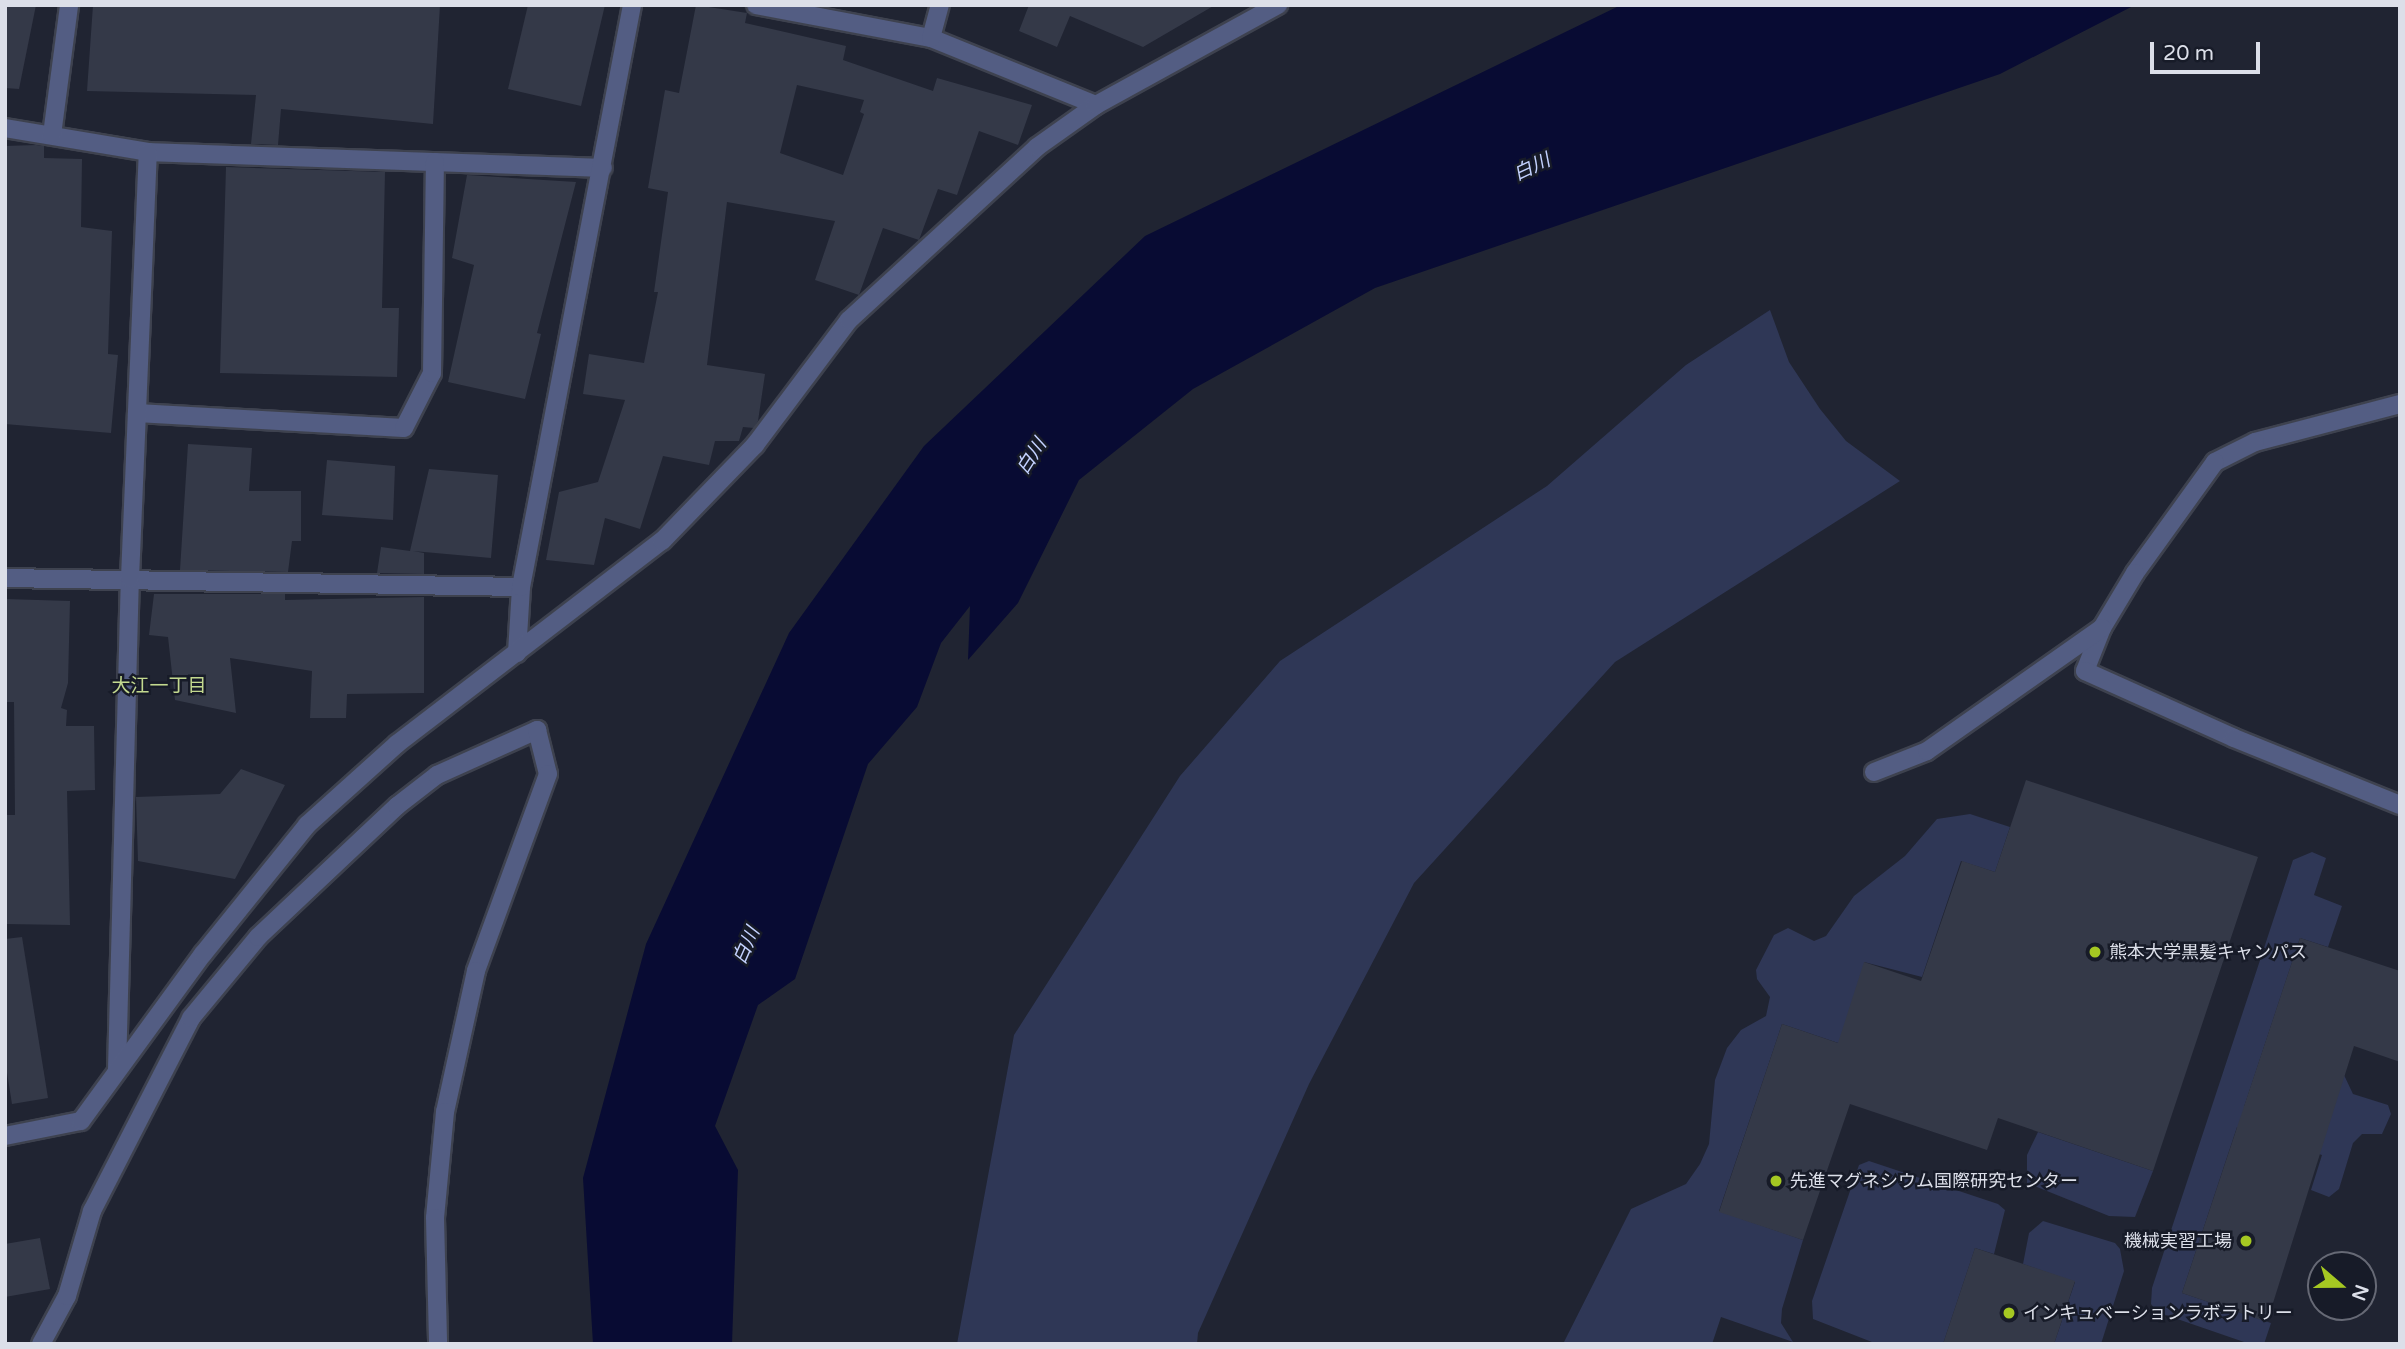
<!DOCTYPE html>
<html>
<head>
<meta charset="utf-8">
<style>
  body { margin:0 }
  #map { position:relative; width:2405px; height:1349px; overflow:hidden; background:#202432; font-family:"Varela Round","Noto Sans JP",sans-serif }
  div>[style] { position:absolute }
  .green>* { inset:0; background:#2f3756 }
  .water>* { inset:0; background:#080b33 }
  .building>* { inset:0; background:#343948 }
  .roads { filter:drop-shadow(2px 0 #3e424f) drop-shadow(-2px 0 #3e424f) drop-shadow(0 2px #3e424f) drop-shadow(0 -2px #3e424f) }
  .minor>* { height:18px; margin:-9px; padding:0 9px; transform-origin:9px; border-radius:9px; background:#535d83 }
  .dots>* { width:19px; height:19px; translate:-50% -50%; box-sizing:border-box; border:4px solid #171b28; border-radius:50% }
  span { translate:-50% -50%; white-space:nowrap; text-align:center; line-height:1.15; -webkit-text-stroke:5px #171b28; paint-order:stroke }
  .poi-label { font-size:18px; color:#dcdfe9 }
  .left { translate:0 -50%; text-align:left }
  .right { translate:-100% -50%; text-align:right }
  .water-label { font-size:19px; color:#c4d2ff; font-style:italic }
  .neighbourhood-label { font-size:19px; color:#c3d98f }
  .frame { position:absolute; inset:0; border:7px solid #dcdfe9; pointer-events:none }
  .north { position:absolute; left:2307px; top:1251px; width:70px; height:70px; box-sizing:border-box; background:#171b28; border:2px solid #666975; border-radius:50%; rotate:110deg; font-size:19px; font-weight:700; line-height:28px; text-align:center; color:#dcdfe9 }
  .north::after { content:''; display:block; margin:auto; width:24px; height:32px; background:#a5c822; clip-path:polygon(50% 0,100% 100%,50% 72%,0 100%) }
  .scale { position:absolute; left:2150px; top:42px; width:110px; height:32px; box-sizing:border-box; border:4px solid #dcdfe9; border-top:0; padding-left:9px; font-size:21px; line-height:24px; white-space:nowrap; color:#dcdfe9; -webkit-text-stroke:5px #171b28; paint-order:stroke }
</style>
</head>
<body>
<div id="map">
  <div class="green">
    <i style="clip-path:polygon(1770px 310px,1789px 362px,1820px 409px,1846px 441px,1900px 481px,1615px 662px,1414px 883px,1309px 1084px,1198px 1333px,1197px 1344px,957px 1344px,1014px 1035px,1180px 776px,1280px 661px,1547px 486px,1686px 365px)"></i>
    <i style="clip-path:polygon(1970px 814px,2010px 827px,1995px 872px,1961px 861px,1922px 977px,1864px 962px,1868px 1053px,1782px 1024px,1753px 1110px,1719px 1211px,1803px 1240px,1782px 1309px,1781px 1323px,1793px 1342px,1721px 1317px,1712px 1344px,1563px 1344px,1631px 1209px,1686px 1184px,1700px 1164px,1709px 1144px,1715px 1080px,1727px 1048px,1741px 1030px,1766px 1016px,1770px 997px,1757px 979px,1756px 970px,1774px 935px,1788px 928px,1814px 941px,1826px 936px,1854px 896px,1905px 856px,1937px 819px)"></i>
    <i style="clip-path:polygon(2312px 852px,2326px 858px,2314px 895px,2342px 906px,2328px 947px,2300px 938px,2244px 1107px,2344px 1075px,2353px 1094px,2388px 1105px,2391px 1114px,2382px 1134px,2362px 1134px,2353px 1143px,2339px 1189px,2329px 1197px,2311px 1190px,2322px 1155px,2237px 1127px,2182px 1293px,2271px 1323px,2264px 1344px,2244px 1342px,2157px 1312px,2151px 1304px,2152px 1288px,2293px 860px)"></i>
    <i style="clip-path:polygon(2038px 1132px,2153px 1171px,2135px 1217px,2109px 1216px,2027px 1183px,2027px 1155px)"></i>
    <i style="clip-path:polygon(1869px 1161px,1998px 1204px,2005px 1210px,1994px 1254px,1975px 1248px,1943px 1344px,1877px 1344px,1813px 1319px,1812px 1301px,1859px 1165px)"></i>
    <i style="clip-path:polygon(2043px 1221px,2115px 1243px,2120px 1249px,2124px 1271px,2101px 1344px,2054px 1344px,2075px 1282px,2023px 1264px,2029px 1233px)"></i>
  </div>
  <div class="water">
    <i style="clip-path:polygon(1621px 5px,2135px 5px,2000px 74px,1375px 288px,1193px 389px,1079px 480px,1018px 603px,968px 660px,970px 606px,941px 643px,917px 707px,868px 764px,795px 979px,758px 1005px,715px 1126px,738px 1170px,732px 1344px,593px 1344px,583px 1178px,646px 944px,789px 633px,924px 446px,1145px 236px)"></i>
  </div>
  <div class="building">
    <i style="clip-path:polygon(5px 5px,36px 5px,19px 89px,5px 88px)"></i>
    <i style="clip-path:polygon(93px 5px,440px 5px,433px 124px,281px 109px,278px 145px,251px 144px,256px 95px,87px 91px)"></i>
    <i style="clip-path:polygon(528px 5px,605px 5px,581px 106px,508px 89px)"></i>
    <i style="clip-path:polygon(evenodd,696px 5px,747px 13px,745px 23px,846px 46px,843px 60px,933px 91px,937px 78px,1032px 105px,1018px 145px,979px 131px,957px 195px,938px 189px,919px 240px,883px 228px,859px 295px,815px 280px,835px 221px,727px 202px,707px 365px,765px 374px,758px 421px,754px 428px,743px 427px,739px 441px,715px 441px,709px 465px,663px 456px,640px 529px,605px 518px,594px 565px,546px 560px,559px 492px,598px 482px,625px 400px,583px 394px,589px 354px,644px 363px,658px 292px,654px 292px,668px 192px,648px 188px,665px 90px,679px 93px,696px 5px,797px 85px,864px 100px,860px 112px,864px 114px,843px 175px,780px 153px,797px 85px)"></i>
    <i style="clip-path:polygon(1029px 5px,1215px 5px,1143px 47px,1070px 16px,1057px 47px,1019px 31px)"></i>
    <i style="clip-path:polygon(36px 145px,44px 146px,44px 158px,82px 159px,81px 227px,112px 231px,108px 354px,118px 355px,111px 433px,5px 424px,5px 146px)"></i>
    <i style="clip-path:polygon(226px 167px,385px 172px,382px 308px,399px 308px,397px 377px,220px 373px)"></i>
    <i style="clip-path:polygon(467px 175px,576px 182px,537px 333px,541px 334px,525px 399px,448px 382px,474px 265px,452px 258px)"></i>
    <i style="clip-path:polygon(188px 444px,252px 448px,249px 491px,301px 491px,301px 541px,292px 541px,288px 572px,180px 570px)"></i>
    <i style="clip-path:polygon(327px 460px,395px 466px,393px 520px,322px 515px)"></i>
    <i style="clip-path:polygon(429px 469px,498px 475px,491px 558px,413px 551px,424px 553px,424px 574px,377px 573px,381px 547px,410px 551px)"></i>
    <i style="clip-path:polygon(154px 594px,285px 594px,285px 600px,424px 597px,424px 693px,347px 694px,346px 718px,310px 718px,312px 671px,230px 658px,236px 713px,175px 700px,168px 637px,149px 635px)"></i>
    <i style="clip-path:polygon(5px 599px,70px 601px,68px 683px,61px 708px,67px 710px,66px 726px,94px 726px,95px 790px,67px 791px,70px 925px,5px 924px,5px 815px,15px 815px,14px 702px,5px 702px)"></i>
    <i style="clip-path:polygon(241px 769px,285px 785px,235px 879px,138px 861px,136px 797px,220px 794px)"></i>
    <i style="clip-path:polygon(2026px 780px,2258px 857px,2153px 1171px,1998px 1118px,1987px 1150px,1850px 1104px,1803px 1240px,1719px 1212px,1782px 1024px,1838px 1043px,1864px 962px,1921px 981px,1962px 861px,1995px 872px)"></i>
    <i style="clip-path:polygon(22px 937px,48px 1098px,12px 1104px,5px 1060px,5px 939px)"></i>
    <i style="clip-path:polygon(2300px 938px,2400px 971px,2400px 1062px,2354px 1046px,2267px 1322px,2182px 1293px)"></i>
    <i style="clip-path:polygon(40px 1238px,50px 1289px,5px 1297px,5px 1244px)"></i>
    <i style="clip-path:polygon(1975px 1248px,2075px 1281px,2054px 1344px,1943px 1344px)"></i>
  </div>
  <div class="roads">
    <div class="minor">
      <i style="left:756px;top:5px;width:178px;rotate:10.7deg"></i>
      <i style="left:931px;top:38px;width:178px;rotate:22.1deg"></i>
      <i style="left:931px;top:38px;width:34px;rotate:-75deg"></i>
      <i style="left:5px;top:128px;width:145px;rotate:9.5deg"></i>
      <i style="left:148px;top:152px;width:455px;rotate:2deg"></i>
      <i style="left:52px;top:135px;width:131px;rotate:-82.5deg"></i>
      <i style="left:2400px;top:404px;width:150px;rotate:165.3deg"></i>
      <i style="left:2255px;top:442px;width:45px;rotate:153.4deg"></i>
      <i style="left:2215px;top:462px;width:137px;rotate:125.8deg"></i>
      <i style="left:2135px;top:573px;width:64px;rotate:121deg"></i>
      <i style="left:2102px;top:628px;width:46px;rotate:111.6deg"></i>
      <i style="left:2085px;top:671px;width:163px;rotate:24.2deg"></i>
      <i style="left:2234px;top:738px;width:179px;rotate:22deg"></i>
      <i style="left:137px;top:413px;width:267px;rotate:3.2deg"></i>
      <i style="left:404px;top:428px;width:62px;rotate:-63deg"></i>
      <i style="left:432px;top:373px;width:211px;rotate:-89.2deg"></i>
      <i style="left:5px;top:578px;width:516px;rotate:1deg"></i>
      <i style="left:517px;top:653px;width:66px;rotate:-86.5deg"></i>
      <i style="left:521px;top:587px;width:592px;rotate:-79.2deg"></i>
      <i style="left:1874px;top:772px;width:57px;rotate:-21.6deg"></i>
      <i style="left:1927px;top:751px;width:214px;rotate:-35.1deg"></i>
      <i style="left:117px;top:1070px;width:492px;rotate:-88.5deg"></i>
      <i style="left:130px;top:578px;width:426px;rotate:-87.6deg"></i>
      <i style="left:5px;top:1136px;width:77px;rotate:-11.2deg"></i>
      <i style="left:81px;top:1121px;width:207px;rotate:-53.9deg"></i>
      <i style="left:203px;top:954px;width:166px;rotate:-51.1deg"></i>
      <i style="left:307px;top:825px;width:121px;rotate:-42deg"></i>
      <i style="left:397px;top:744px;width:334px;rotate:-37.5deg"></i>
      <i style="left:662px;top:541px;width:134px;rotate:-45.9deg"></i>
      <i style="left:755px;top:445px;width:156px;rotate:-53.1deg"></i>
      <i style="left:849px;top:320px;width:255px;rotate:-42.6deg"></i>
      <i style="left:1037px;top:147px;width:72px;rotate:-35.4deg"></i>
      <i style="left:1096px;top:105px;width:208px;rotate:-28.8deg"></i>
      <i style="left:41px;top:1344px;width:55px;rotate:-61.6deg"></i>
      <i style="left:67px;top:1296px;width:89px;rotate:-73.6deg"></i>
      <i style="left:92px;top:1211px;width:217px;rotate:-62.8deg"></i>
      <i style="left:191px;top:1018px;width:105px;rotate:-50.4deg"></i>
      <i style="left:258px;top:937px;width:191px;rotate:-43.3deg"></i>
      <i style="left:397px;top:806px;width:51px;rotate:-37.8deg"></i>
      <i style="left:437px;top:775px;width:110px;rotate:-24.2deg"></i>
      <i style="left:537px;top:730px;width:45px;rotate:76deg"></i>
      <i style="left:548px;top:774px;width:210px;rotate:110.1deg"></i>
      <i style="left:476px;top:971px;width:144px;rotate:102.4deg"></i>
      <i style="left:445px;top:1112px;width:106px;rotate:95.4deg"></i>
      <i style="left:435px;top:1218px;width:126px;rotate:88.6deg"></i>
    </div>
  </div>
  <div class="dots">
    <i style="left:2095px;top:952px;background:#a5c822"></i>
    <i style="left:1776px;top:1181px;background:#a5c822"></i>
    <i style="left:2246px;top:1241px;background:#a5c822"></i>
    <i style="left:2009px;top:1313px;background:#a5c822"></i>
  </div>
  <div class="poi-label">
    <span class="left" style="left:2109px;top:952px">熊本大学黒髪キャンパス</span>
    <span class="left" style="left:1790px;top:1181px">先進マグネシウム国際研究センター</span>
    <span class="right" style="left:2232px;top:1241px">機械実習工場</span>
    <span class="left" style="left:2023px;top:1313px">インキュベーションラボラトリー</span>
  </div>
  <div class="water-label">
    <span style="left:1532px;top:168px;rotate:-25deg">白川</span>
    <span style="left:1032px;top:457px;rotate:-57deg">白川</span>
    <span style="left:747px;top:946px;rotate:-66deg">白川</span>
  </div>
  <div class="neighbourhood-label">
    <span style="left:159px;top:687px">大江一丁目</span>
  </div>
  <div class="frame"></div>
  <div class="north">N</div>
  <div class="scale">20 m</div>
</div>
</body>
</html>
